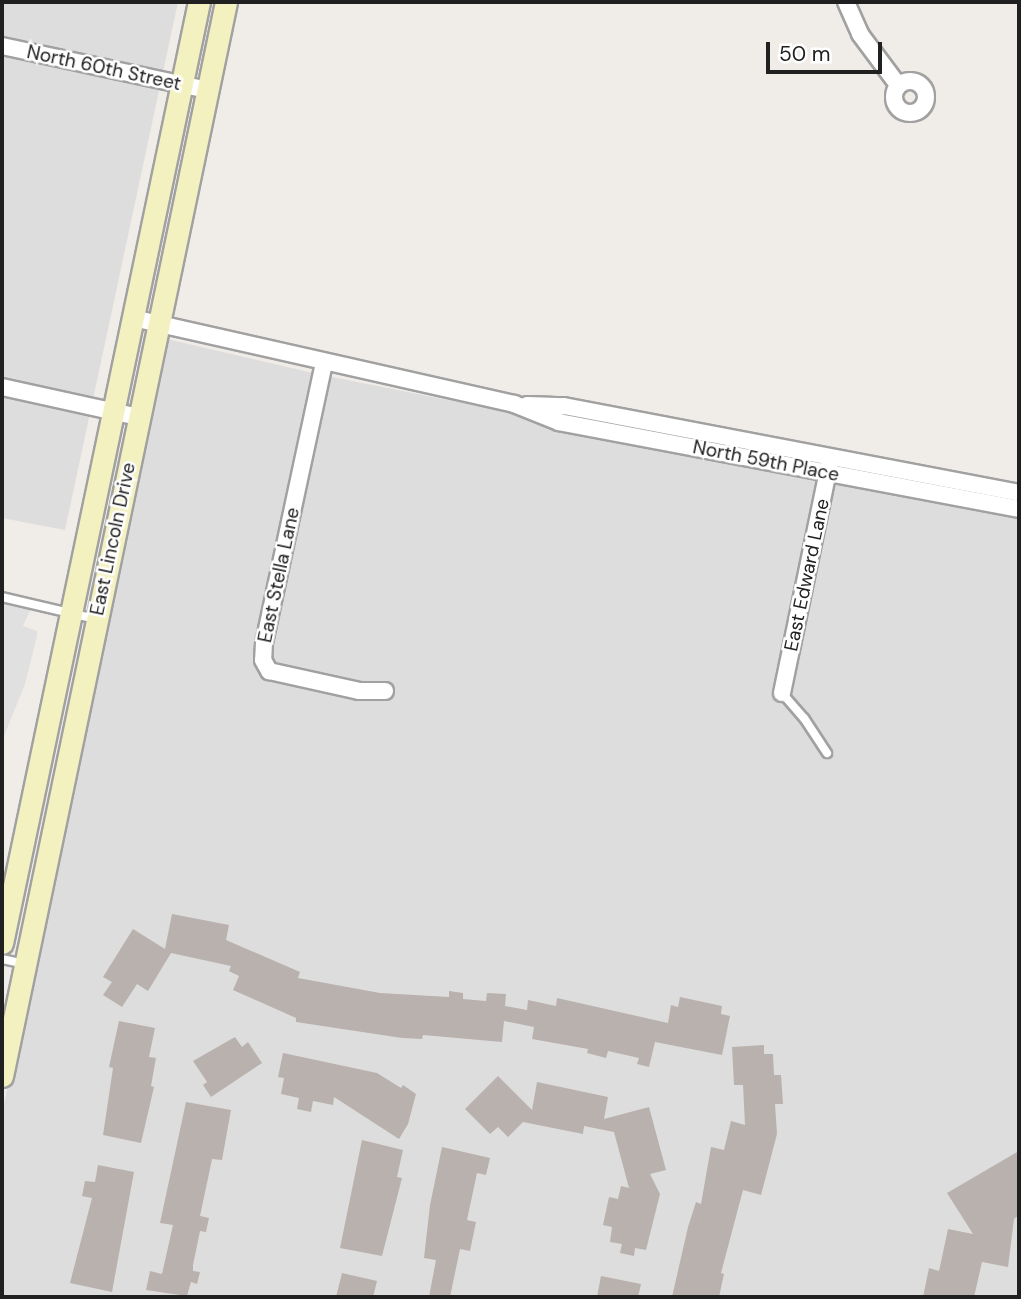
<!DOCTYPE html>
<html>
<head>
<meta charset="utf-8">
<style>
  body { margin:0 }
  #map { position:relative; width:1021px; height:1299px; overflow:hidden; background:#f0ece8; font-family:"DM Sans",sans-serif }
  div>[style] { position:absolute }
  .residential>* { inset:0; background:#dedddd }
  .parking>* { inset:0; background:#e0e0e0 }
  .building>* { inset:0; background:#b9b1ad }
  .roads { filter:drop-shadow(2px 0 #a1a1a1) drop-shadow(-2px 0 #a1a1a1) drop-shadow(0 2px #a1a1a1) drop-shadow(0 -2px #a1a1a1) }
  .service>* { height:8px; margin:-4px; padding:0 4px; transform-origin:4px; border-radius:4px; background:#fff }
  .minor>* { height:16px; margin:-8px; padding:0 8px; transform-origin:8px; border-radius:8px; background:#fff }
  .minor>.ring { margin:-8px; padding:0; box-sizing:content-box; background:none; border:16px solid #fff; border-radius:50% }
  .secondary>* { height:21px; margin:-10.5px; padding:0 10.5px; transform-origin:10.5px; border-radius:10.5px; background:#f4f1c1 }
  span { translate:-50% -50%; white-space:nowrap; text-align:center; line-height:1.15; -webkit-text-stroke:5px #fff; paint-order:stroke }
  .street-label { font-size:19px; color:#202020 }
  .frame { position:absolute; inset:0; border:4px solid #202020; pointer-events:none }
  .scale { position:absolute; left:766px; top:42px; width:116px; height:32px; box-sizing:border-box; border:4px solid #202020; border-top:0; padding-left:9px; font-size:21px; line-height:24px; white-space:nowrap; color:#202020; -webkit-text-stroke:5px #fff; paint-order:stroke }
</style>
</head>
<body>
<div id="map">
  <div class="residential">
    <i style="clip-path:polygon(2px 2px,178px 2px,65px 530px,2px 518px)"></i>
    <i style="clip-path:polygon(167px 339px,317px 374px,1019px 513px,1019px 1297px,2px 1297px,2px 1113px)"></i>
  </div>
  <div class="parking">
    <i style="clip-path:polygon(2px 600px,31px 608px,23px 626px,37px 631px,37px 636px,25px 684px,2px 741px)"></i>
  </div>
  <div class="building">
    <i style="clip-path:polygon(172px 914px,229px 925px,226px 940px,300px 972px,298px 978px,380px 993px,449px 997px,449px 991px,463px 993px,463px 999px,486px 1001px,487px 993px,506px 994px,505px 1006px,527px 1010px,528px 1000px,556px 1006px,557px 998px,668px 1023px,671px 1005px,678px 1007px,680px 997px,722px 1006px,721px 1014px,730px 1016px,722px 1055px,655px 1042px,649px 1067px,637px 1064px,639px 1058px,608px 1051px,606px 1058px,587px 1053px,588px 1049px,532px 1039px,534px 1027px,504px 1021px,502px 1042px,423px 1035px,422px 1039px,402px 1038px,296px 1022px,296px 1018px,233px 990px,239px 976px,229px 971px,231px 966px,171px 953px,148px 991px,137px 984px,122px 1007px,103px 995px,112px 982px,103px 977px,133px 929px,165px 949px)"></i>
    <i style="clip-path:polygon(119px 1021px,155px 1028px,149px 1057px,156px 1058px,151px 1086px,154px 1087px,141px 1143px,103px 1135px,113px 1068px,109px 1067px)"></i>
    <i style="clip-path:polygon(235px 1037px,242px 1047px,248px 1042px,262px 1063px,211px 1097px,203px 1085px,207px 1082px,193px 1061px)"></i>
    <i style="clip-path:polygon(764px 1045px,764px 1054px,773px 1054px,774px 1075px,781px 1075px,783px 1104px,775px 1104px,777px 1134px,761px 1195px,743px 1190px,721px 1273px,724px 1274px,719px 1297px,672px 1297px,688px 1227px,696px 1202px,701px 1204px,711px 1147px,724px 1150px,731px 1121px,745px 1125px,743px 1085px,734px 1085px,732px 1047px)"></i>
    <i style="clip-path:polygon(283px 1053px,377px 1073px,401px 1088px,403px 1085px,416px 1094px,408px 1124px,399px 1139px,334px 1097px,333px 1105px,313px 1101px,311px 1112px,297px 1109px,299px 1098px,281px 1094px,284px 1078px,278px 1077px)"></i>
    <i style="clip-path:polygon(498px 1076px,532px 1110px,537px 1082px,608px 1097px,604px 1119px,649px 1107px,666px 1170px,650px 1174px,660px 1194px,646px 1250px,635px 1248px,634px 1256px,620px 1253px,622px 1244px,610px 1242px,612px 1227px,603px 1225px,609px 1197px,618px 1199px,621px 1186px,629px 1188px,614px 1132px,584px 1126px,583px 1134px,523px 1122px,508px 1137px,498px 1127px,490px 1134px,465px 1109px)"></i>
    <i style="clip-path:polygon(186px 1102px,231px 1110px,222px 1160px,212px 1159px,211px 1164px,200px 1216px,209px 1218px,206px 1232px,200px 1231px,193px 1265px,193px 1271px,200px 1272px,197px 1284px,191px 1282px,187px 1296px,146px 1290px,150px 1271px,162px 1274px,173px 1225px,160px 1223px)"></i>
    <i style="clip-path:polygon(362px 1140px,403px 1150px,397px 1177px,402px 1178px,382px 1256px,340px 1248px)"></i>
    <i style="clip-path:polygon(442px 1147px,490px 1158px,486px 1175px,477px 1173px,467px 1220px,476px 1222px,470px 1251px,460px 1249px,450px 1297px,429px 1297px,436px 1260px,424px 1258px,430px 1205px)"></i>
    <i style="clip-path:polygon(1019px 1151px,1019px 1215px,1014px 1219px,1008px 1267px,982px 1262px,974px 1297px,923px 1297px,929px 1268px,939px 1271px,948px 1229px,973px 1234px,947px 1193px)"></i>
    <i style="clip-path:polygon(98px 1165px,134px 1172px,112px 1292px,70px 1283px,92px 1198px,82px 1196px,85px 1181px,95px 1182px)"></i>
    <i style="clip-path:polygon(342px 1273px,377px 1281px,373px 1297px,336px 1297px)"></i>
    <i style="clip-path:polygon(601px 1276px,641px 1284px,638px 1297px,597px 1297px)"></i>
  </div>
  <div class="roads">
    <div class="service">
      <i style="left:2px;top:597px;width:97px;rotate:13.2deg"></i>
      <i style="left:782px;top:693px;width:33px;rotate:49deg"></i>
      <i style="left:804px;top:718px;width:42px;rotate:56.7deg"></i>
      <i style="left:2px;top:959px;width:24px;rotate:12deg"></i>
    </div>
    <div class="minor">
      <i style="left:846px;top:2px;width:35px;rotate:66deg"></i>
      <i style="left:860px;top:34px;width:64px;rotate:53.3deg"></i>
      <i style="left:2px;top:46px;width:210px;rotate:12.1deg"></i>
      <i class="ring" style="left:894px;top:81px;width:16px;height:16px"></i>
      <i style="left:133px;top:318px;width:391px;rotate:12.7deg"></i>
      <i style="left:514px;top:404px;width:48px;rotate:21.8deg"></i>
      <i style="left:559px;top:422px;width:468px;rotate:10.7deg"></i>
      <i style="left:324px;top:363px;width:286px;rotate:102.1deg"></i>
      <i style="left:264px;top:643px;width:17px;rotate:93deg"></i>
      <i style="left:263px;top:660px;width:13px;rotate:61deg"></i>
      <i style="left:269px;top:671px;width:92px;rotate:12.5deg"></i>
      <i style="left:359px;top:691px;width:26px"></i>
      <i style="left:2px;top:387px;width:139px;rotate:12.4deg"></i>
      <i style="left:527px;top:405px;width:37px;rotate:2deg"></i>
      <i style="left:564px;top:406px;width:463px;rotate:10.8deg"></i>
      <i style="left:782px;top:693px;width:236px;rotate:-78.3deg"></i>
    </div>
    <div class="secondary">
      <i style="left:2px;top:943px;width:961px;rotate:-78.18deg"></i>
      <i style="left:2px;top:1076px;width:1097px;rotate:-78.22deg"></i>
    </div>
  </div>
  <div class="street-label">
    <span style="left:104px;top:68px;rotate:12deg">North 60th Street</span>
    <span style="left:766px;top:461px;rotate:11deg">North 59th Place</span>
    <span style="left:113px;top:539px;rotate:-78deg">East Lincoln Drive</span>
    <span style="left:279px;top:575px;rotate:-78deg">East Stella Lane</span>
    <span style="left:807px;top:575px;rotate:-78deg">East Edward Lane</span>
  </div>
  <div class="frame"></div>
  <div class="scale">50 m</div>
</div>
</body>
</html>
